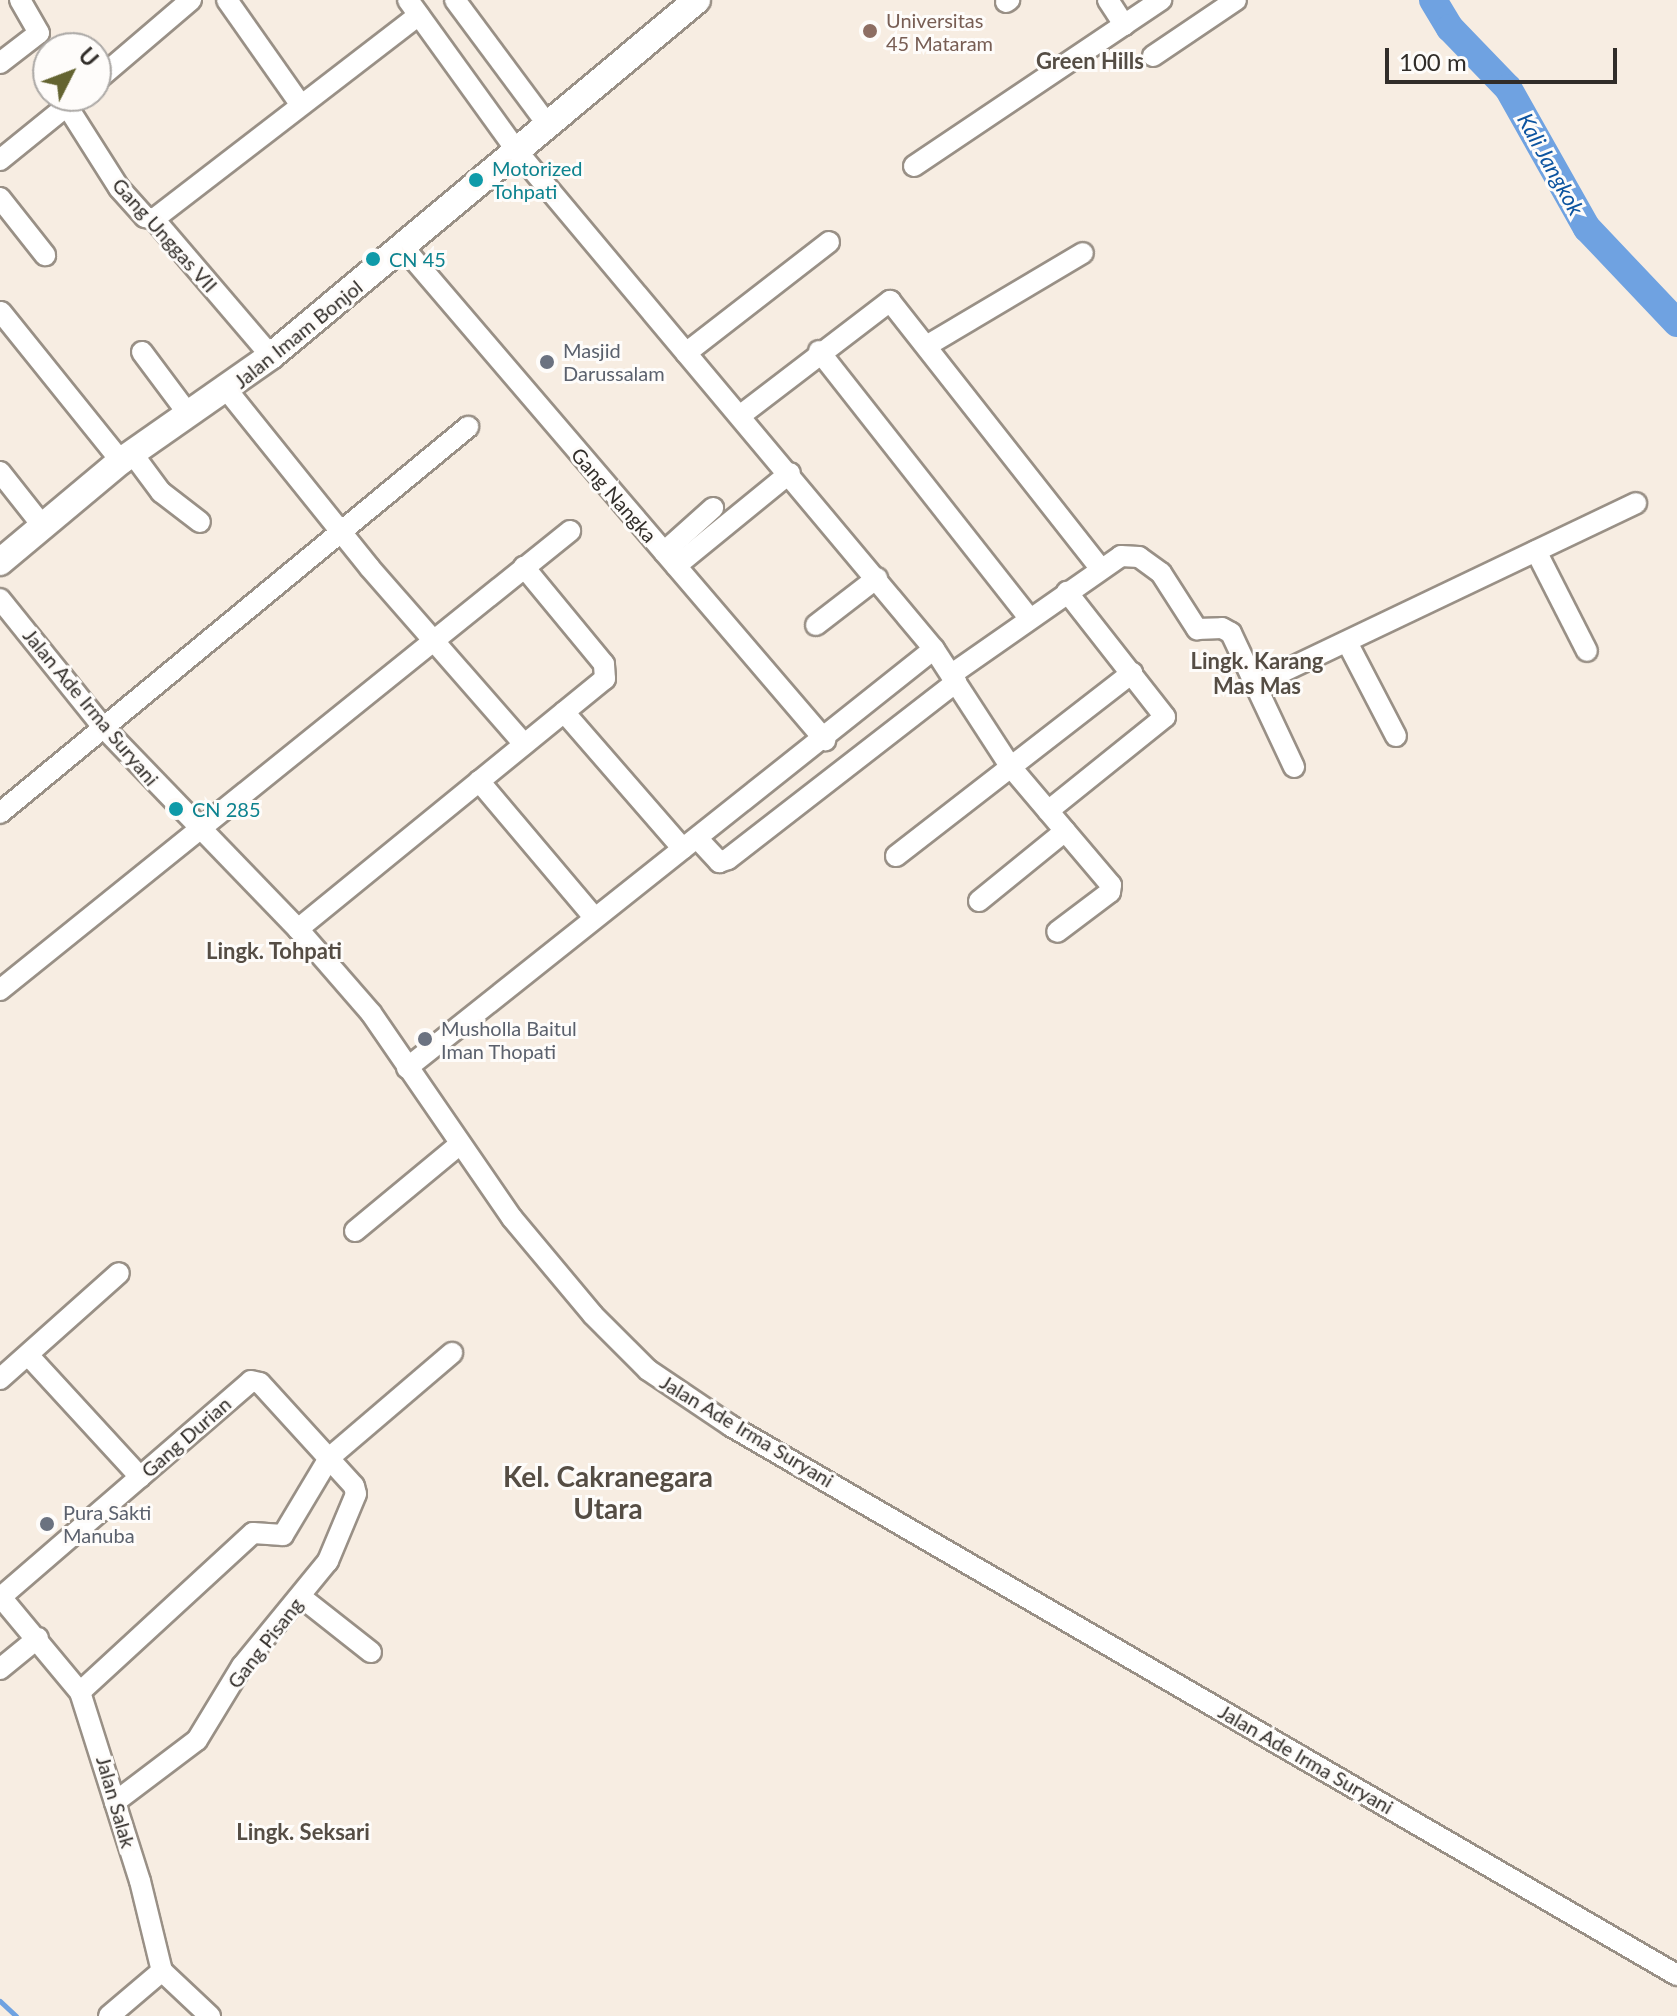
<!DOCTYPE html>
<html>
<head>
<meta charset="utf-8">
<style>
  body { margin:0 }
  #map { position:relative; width:1677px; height:2016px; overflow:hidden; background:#f7ede2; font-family:Lato,sans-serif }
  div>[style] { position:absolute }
  .stream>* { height:5px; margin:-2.5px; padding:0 2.5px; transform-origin:2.5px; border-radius:2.5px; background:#6fa2e1 }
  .river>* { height:28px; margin:-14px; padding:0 14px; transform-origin:14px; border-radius:14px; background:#6fa2e1 }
  .roads { filter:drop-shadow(2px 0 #999086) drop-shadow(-2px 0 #999086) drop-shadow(0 2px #999086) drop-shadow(0 -2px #999086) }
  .minor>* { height:20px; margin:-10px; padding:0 10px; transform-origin:10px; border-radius:10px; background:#fff }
  .major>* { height:26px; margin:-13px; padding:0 13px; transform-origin:13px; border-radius:13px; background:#fff }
  .dots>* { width:22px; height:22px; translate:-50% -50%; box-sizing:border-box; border:4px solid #fefcfa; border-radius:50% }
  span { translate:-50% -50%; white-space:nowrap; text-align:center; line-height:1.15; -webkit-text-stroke:6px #fefcfa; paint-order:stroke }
  .education-label { font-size:20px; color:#785e54 }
  .left { translate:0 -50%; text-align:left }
  .culture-label { font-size:20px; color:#0d838f }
  .street-label { font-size:20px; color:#312d29 }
  .worship-label { font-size:20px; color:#5b616d }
  .neighbourhood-label { font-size:22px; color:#554d44; font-weight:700 }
  .water-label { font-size:22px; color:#0c54a0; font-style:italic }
  .district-label { font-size:28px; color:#554d44; font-weight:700 }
  .north { position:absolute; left:32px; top:32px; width:80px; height:80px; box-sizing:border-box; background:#fefcfa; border:2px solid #aca9a6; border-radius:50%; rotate:48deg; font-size:22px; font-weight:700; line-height:32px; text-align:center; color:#312d29 }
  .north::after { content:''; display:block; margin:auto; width:28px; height:36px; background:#646431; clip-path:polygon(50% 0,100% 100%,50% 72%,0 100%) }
  .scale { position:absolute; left:1385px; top:48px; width:232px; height:36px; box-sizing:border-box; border:4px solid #312d29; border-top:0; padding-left:10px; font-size:24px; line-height:28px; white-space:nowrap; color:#312d29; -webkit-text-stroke:6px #fefcfa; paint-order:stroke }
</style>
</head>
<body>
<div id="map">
  <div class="stream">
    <i style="left:0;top:2001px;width:22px;rotate:43deg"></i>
  </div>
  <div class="river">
    <i style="left:1433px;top:0;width:33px;rotate:59deg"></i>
    <i style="left:1450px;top:28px;width:83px;rotate:46deg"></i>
    <i style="left:1508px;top:88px;width:161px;rotate:60.6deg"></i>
    <i style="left:1587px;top:228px;width:131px;rotate:46.5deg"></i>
  </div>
  <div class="roads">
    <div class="minor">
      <i style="left:227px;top:0;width:127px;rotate:54.9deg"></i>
      <i style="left:408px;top:0;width:185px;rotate:54.2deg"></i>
      <i style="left:516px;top:150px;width:651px;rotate:50.05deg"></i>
      <i style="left:934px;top:649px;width:140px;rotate:57deg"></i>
      <i style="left:1010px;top:766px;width:156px;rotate:49.7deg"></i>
      <i style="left:1111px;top:885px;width:7px;rotate:98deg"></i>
      <i style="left:1110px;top:892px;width:66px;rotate:143deg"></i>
      <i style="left:455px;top:0;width:154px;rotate:53.4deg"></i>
      <i style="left:1108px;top:0;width:30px;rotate:57deg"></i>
      <i style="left:1006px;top:2px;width:4px;rotate:-34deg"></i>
      <i style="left:1153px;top:56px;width:100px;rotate:-34deg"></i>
      <i style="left:0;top:63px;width:49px;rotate:-37.6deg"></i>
      <i style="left:39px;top:33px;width:38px;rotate:-120deg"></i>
      <i style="left:96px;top:81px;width:125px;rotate:-40.5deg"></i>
      <i style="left:67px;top:106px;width:97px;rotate:57.6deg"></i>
      <i style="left:119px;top:188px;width:39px;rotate:48deg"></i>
      <i style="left:145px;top:217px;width:9px;rotate:13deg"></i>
      <i style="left:154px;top:219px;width:180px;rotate:49.5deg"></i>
      <i style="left:0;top:160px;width:102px;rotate:-39deg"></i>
      <i style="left:914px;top:166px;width:298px;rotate:-33.9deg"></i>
      <i style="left:0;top:198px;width:73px;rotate:51.7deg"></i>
      <i style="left:154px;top:219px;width:334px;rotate:-37.6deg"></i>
      <i style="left:404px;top:248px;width:648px;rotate:49.45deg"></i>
      <i style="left:1px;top:312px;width:191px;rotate:51.2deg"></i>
      <i style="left:928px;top:345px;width:180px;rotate:-30.7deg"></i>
      <i style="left:819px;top:351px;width:340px;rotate:51.8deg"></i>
      <i style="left:142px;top:352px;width:79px;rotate:53.3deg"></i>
      <i style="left:686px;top:353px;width:181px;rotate:-37.8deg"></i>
      <i style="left:227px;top:390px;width:228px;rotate:51.2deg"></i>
      <i style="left:370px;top:568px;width:234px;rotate:48.8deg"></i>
      <i style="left:741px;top:415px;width:188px;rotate:-37.4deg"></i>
      <i style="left:890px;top:301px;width:341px;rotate:51.8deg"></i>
      <i style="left:132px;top:453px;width:49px;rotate:53.4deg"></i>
      <i style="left:161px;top:492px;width:49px;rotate:37.6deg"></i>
      <i style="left:0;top:472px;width:66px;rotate:51.7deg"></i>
      <i style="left:1536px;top:551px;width:112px;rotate:63deg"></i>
      <i style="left:664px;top:552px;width:66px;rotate:-41.9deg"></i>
      <i style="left:676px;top:566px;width:147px;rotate:-39.2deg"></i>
      <i style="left:0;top:599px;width:163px;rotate:51.2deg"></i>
      <i style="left:102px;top:726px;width:282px;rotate:46deg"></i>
      <i style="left:298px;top:929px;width:111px;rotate:49deg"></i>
      <i style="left:371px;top:1013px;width:249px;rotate:55.5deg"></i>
      <i style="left:512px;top:1218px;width:126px;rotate:50.1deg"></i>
      <i style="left:593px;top:1315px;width:78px;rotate:45deg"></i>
      <i style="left:648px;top:1370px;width:100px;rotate:34deg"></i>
      <i style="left:731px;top:1426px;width:1094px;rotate:30.13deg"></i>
      <i style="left:816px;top:625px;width:77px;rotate:-37.6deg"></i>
      <i style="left:1347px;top:642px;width:106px;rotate:62.5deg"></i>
      <i style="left:952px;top:674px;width:206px;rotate:-34.9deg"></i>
      <i style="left:1121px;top:556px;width:18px;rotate:3deg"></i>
      <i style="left:1139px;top:557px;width:27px;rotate:36deg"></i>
      <i style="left:1161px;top:573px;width:67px;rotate:57.3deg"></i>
      <i style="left:1197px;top:629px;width:25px;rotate:-2deg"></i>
      <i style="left:1222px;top:628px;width:10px;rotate:29deg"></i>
      <i style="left:1231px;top:633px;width:148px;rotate:64.8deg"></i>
      <i style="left:1257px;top:684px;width:420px;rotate:-25.5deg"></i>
      <i style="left:564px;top:712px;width:181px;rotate:49deg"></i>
      <i style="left:479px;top:781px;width:177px;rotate:49.8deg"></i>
      <i style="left:1048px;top:811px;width:150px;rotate:-38.8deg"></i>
      <i style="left:1165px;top:717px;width:159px;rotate:-128.1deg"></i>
      <i style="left:0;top:813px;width:607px;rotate:-39.52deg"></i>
      <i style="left:697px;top:838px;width:33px;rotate:47deg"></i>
      <i style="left:719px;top:862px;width:9px;rotate:-18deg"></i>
      <i style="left:728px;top:859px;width:289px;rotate:-37.8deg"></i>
      <i style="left:896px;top:856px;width:299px;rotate:-37.8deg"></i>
      <i style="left:979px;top:901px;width:111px;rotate:-39.1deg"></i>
      <i style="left:298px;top:929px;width:396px;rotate:-39.2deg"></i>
      <i style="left:605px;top:679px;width:15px;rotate:-94deg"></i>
      <i style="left:604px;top:664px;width:126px;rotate:-129.5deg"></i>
      <i style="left:0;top:990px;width:732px;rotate:-38.84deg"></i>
      <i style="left:407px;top:1068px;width:673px;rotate:-38.49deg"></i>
      <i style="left:355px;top:1231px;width:136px;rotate:-39.6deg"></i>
      <i style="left:28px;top:1355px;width:166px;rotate:47.4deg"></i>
      <i style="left:0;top:1379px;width:159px;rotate:-41.7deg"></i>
      <i style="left:0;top:1596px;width:125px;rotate:50.2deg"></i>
      <i style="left:80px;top:1692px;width:198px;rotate:72.4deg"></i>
      <i style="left:140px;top:1881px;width:93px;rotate:76.3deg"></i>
      <i style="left:162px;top:1971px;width:66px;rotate:43.2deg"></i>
      <i style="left:1px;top:1597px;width:330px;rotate:-40.8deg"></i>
      <i style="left:251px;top:1381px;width:9px;rotate:13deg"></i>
      <i style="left:260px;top:1383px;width:139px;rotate:47.6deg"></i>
      <i style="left:354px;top:1486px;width:8px;rotate:76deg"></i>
      <i style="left:356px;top:1494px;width:73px;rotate:112.7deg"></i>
      <i style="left:328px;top:1561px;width:136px;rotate:129.3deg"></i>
      <i style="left:242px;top:1666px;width:87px;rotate:121.3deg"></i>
      <i style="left:197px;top:1740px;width:103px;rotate:142.9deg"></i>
      <i style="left:301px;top:1597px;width:89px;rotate:38.2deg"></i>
      <i style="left:0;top:1669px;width:49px;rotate:-39.2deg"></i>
      <i style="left:80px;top:1692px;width:235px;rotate:-42.6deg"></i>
      <i style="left:253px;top:1533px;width:30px;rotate:4deg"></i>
      <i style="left:283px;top:1535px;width:90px;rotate:-59.1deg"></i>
      <i style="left:329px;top:1458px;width:162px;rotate:-40.5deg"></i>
      <i style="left:109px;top:2016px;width:70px;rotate:-40.3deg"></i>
    </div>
    <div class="major">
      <i style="left:0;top:562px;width:158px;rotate:-39.9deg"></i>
      <i style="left:121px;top:461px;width:183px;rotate:-35deg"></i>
      <i style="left:271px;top:356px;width:555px;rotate:-39.88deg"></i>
    </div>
  </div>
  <div class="dots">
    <i style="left:870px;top:31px;background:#8d6e63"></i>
    <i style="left:476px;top:180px;background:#0f9aa8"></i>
    <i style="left:373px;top:259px;background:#0f9aa8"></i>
    <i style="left:547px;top:362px;background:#6b7280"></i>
    <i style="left:176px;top:809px;background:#0f9aa8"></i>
    <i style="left:425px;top:1039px;background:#6b7280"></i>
    <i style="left:47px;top:1524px;background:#6b7280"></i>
  </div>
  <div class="education-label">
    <span class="left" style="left:886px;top:32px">Universitas<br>45 Mataram</span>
  </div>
  <div class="culture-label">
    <span class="left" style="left:492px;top:180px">Motorized<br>Tohpati</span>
    <span class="left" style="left:389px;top:259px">CN 45</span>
    <span class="left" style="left:192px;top:809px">CN 285</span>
  </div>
  <div class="street-label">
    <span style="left:165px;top:235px;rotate:48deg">Gang Unggas VII</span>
    <span style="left:298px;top:334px;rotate:-39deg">Jalan Imam Bonjol</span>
    <span style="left:614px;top:495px;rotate:49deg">Gang Nangka</span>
    <span style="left:91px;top:707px;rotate:50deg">Jalan Ade Irma Suryani</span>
    <span style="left:747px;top:1431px;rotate:31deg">Jalan Ade Irma Suryani</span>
    <span style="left:186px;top:1437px;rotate:-41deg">Gang Durian</span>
    <span style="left:265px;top:1643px;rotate:-52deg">Gang Pisang</span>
    <span style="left:1306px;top:1759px;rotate:30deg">Jalan Ade Irma Suryani</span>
    <span style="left:116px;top:1802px;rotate:74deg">Jalan Salak</span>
  </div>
  <div class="worship-label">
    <span class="left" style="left:563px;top:362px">Masjid<br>Darussalam</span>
    <span class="left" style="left:441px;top:1040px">Musholla Baitul<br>Iman Thopati</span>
    <span class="left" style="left:63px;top:1524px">Pura Sakti<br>Manuba</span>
  </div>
  <div class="neighbourhood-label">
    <span style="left:1090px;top:61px">Green Hills</span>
    <span style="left:1257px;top:673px">Lingk. Karang<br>Mas Mas</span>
    <span style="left:274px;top:951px">Lingk. Tohpati</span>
    <span style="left:303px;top:1832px">Lingk. Seksari</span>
  </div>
  <div class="water-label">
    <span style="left:1551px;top:164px;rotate:61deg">Kali Jangkok</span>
  </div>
  <div class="district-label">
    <span style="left:608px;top:1492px">Kel. Cakranegara<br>Utara</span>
  </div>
  <div class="north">U</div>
  <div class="scale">100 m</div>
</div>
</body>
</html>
